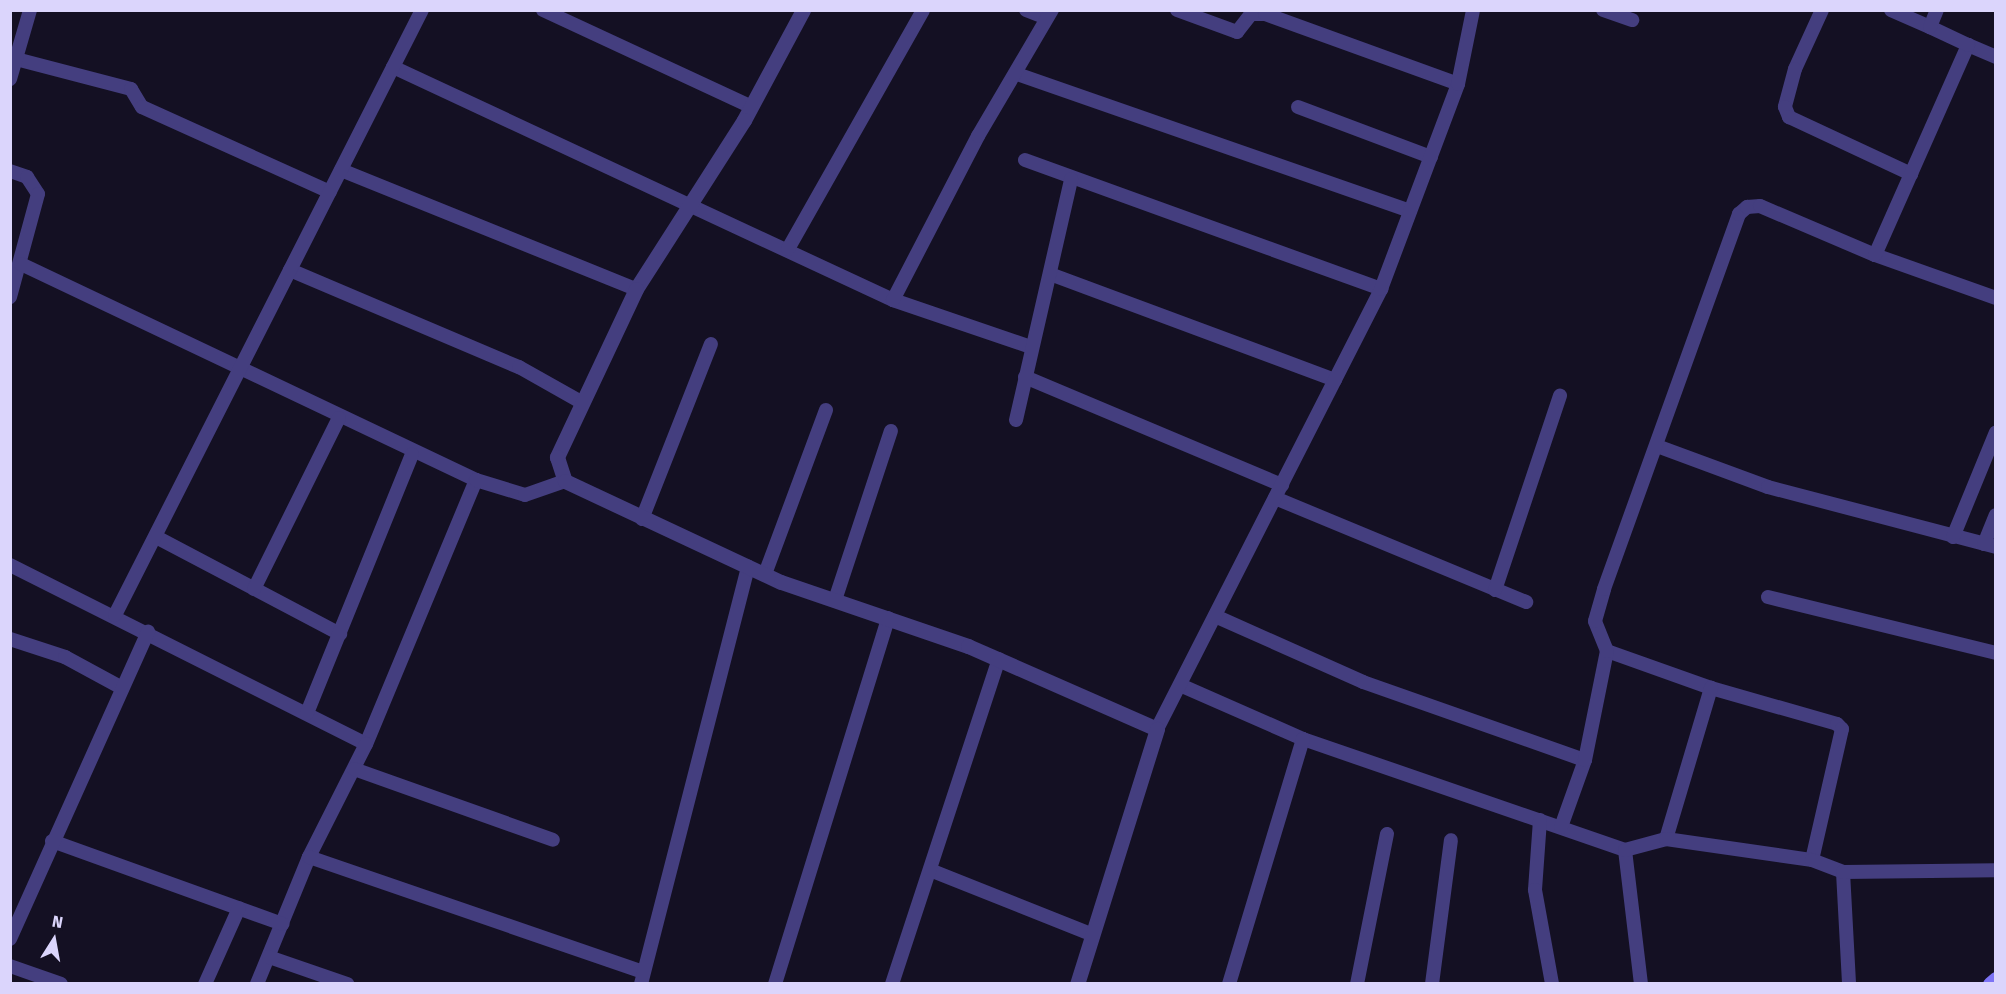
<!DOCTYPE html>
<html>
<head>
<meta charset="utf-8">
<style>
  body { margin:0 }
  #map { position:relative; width:2006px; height:994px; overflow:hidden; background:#141023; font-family:"Fira Sans",sans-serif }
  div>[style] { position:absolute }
  .minor>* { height:14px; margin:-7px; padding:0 7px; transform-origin:7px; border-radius:7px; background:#443e7f }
  .tertiary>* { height:15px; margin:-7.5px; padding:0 7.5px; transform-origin:7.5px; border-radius:7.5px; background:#443e7f }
  .secondary>* { height:15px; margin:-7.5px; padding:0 7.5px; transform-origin:7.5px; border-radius:7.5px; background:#7c73f5 }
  span { translate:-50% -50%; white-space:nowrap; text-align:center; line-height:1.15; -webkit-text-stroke:4.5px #141023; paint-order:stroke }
  .frame { position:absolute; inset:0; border:12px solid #dbd5fc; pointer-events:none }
  .north { position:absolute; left:24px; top:910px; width:60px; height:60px; -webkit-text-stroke:4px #141023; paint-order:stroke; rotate:11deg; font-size:16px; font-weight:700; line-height:24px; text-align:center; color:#dbd5fc }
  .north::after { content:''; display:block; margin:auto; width:21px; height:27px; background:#dbd5fc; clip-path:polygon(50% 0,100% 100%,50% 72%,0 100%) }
</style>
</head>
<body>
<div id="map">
  <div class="minor">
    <i style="left:543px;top:10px;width:230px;rotate:24.9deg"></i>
    <i style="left:1026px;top:10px;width:22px;rotate:21deg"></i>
    <i style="left:1177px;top:10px;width:64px;rotate:20.1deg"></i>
    <i style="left:1237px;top:32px;width:23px;rotate:-52deg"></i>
    <i style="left:1251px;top:14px;width:14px"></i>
    <i style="left:1265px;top:14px;width:205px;rotate:19.9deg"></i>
    <i style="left:1603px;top:10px;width:31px;rotate:19deg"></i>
    <i style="left:1822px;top:10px;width:65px;rotate:114.6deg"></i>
    <i style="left:1795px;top:69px;width:39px;rotate:105deg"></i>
    <i style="left:1785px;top:107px;width:11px;rotate:68deg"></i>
    <i style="left:1789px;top:117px;width:135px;rotate:25deg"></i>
    <i style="left:1891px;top:10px;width:43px;rotate:23.6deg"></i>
    <i style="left:1968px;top:45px;width:30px;rotate:23deg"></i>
    <i style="left:16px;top:59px;width:119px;rotate:14.6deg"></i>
    <i style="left:131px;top:89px;width:21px;rotate:59deg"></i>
    <i style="left:142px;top:107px;width:206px;rotate:24.3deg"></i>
    <i style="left:393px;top:67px;width:552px;rotate:24.99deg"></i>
    <i style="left:893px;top:300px;width:146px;rotate:18.8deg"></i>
    <i style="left:1017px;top:74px;width:416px;rotate:19.2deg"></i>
    <i style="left:10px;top:79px;width:72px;rotate:-73.8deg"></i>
    <i style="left:1298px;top:107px;width:142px;rotate:20.6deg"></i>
    <i style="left:1025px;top:160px;width:379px;rotate:19.9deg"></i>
    <i style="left:341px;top:170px;width:318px;rotate:22deg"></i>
    <i style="left:10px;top:171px;width:18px;rotate:19deg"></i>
    <i style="left:27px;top:177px;width:20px;rotate:57deg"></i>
    <i style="left:38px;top:194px;width:107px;rotate:105.2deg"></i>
    <i style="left:788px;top:249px;width:274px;rotate:-60.5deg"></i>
    <i style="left:1875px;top:255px;width:128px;rotate:19.6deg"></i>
    <i style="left:21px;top:264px;width:504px;rotate:25.39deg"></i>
    <i style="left:476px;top:480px;width:286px;rotate:112.6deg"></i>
    <i style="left:290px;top:270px;width:249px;rotate:23deg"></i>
    <i style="left:519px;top:367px;width:71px;rotate:29.4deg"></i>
    <i style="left:1050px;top:274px;width:304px;rotate:20.4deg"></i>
    <i style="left:893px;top:300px;width:185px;rotate:-62.6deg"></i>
    <i style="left:978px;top:136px;width:146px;rotate:-59.6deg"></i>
    <i style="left:1025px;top:377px;width:279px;rotate:22.8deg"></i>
    <i style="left:1016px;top:420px;width:247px;rotate:-77.1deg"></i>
    <i style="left:1657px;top:446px;width:118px;rotate:20.3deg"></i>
    <i style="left:1768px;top:487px;width:236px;rotate:14.7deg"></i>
    <i style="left:476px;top:480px;width:51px;rotate:17deg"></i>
    <i style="left:525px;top:495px;width:42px;rotate:-19.3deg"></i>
    <i style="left:1275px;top:498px;width:272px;rotate:22.5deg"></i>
    <i style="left:642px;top:519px;width:188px;rotate:-68.5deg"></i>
    <i style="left:1953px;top:537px;width:113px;rotate:-67.7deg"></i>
    <i style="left:158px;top:538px;width:206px;rotate:27.8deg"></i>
    <i style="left:1984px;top:544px;width:31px;rotate:-68deg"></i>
    <i style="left:10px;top:565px;width:398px;rotate:26.7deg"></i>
    <i style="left:366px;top:744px;width:127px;rotate:116.8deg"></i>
    <i style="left:309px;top:857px;width:137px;rotate:112.3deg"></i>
    <i style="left:765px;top:574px;width:175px;rotate:-69.6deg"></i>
    <i style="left:254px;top:589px;width:191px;rotate:-63.6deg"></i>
    <i style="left:1495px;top:590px;width:205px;rotate:-71.5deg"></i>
    <i style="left:1768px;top:597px;width:235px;rotate:13.8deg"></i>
    <i style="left:835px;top:600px;width:178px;rotate:-71.7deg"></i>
    <i style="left:115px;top:615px;width:678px;rotate:-63.1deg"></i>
    <i style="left:1215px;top:616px;width:162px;rotate:24deg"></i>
    <i style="left:1363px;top:682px;width:235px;rotate:19.4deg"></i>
    <i style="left:10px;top:639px;width:58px;rotate:18.1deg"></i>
    <i style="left:65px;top:657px;width:65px;rotate:28.5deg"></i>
    <i style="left:1607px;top:651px;width:110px;rotate:19.6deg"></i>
    <i style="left:1711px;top:688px;width:131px;rotate:15.9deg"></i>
    <i style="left:1837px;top:724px;width:7px;rotate:45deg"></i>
    <i style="left:1842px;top:729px;width:134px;rotate:102.9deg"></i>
    <i style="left:1180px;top:685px;width:134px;rotate:23.7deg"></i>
    <i style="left:1303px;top:739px;width:341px;rotate:19deg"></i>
    <i style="left:1625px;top:850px;width:135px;rotate:83.2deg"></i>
    <i style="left:307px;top:713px;width:279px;rotate:-67.9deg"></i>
    <i style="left:1157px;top:729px;width:494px;rotate:-63deg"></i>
    <i style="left:1381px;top:289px;width:219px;rotate:-69.4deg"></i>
    <i style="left:1458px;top:84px;width:76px;rotate:-78.5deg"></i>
    <i style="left:354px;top:769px;width:211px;rotate:19.6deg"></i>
    <i style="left:1540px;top:820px;width:70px;rotate:94.1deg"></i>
    <i style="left:1535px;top:890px;width:96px;rotate:79.7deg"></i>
    <i style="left:1561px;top:827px;width:71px;rotate:-70.3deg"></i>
    <i style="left:1585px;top:760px;width:111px;rotate:-78.6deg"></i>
    <i style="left:1607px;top:651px;width:32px;rotate:-112deg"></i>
    <i style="left:1595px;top:621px;width:33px;rotate:-74deg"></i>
    <i style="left:1604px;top:589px;width:399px;rotate:-70.2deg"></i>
    <i style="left:1739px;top:214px;width:11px;rotate:-41deg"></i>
    <i style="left:1747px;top:207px;width:13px;rotate:-4deg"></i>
    <i style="left:1760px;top:206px;width:125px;rotate:23.1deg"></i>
    <i style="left:1875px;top:255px;width:230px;rotate:-66.1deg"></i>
    <i style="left:1968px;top:45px;width:42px;rotate:-154.7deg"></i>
    <i style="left:1930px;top:27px;width:18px;rotate:-68deg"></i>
    <i style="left:1666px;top:839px;width:158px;rotate:-73.4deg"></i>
    <i style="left:52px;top:841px;width:245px;rotate:19.8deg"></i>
    <i style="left:1625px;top:850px;width:42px;rotate:-15deg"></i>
    <i style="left:1666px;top:839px;width:148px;rotate:8.2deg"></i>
    <i style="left:1812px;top:860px;width:33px;rotate:21deg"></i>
    <i style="left:1843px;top:872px;width:112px;rotate:86.9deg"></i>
    <i style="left:309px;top:857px;width:353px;rotate:19deg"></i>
    <i style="left:930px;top:870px;width:175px;rotate:21.7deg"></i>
    <i style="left:1843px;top:872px;width:153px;rotate:-0.7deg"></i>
    <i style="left:10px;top:939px;width:337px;rotate:-65.8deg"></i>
    <i style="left:269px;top:957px;width:83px;rotate:19.1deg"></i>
    <i style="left:10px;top:966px;width:54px;rotate:19.4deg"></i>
    <i style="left:205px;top:984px;width:83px;rotate:-65.9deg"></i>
    <i style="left:641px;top:984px;width:431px;rotate:-75.6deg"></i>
    <i style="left:775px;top:984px;width:383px;rotate:-72.8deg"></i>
    <i style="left:892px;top:984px;width:342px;rotate:-71.8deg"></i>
    <i style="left:1229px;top:984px;width:256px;rotate:-73.2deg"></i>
    <i style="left:1357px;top:984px;width:153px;rotate:-78.7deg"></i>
    <i style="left:1432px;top:984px;width:145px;rotate:-82.5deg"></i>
  </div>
  <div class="tertiary">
    <i style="left:803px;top:10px;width:125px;rotate:118.2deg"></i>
    <i style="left:744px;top:120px;width:201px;rotate:122.6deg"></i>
    <i style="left:636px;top:289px;width:186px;rotate:115.2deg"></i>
    <i style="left:557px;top:457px;width:25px;rotate:72deg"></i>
    <i style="left:565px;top:481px;width:238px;rotate:25.1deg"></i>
    <i style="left:781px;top:582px;width:198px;rotate:18.9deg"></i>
    <i style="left:968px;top:646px;width:206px;rotate:23.7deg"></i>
    <i style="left:1157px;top:729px;width:267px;rotate:107.4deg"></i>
  </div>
  <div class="secondary">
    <i style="left:1990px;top:984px;width:8px;rotate:-40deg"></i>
  </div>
  <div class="frame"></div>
  <div class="north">N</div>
</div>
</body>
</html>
